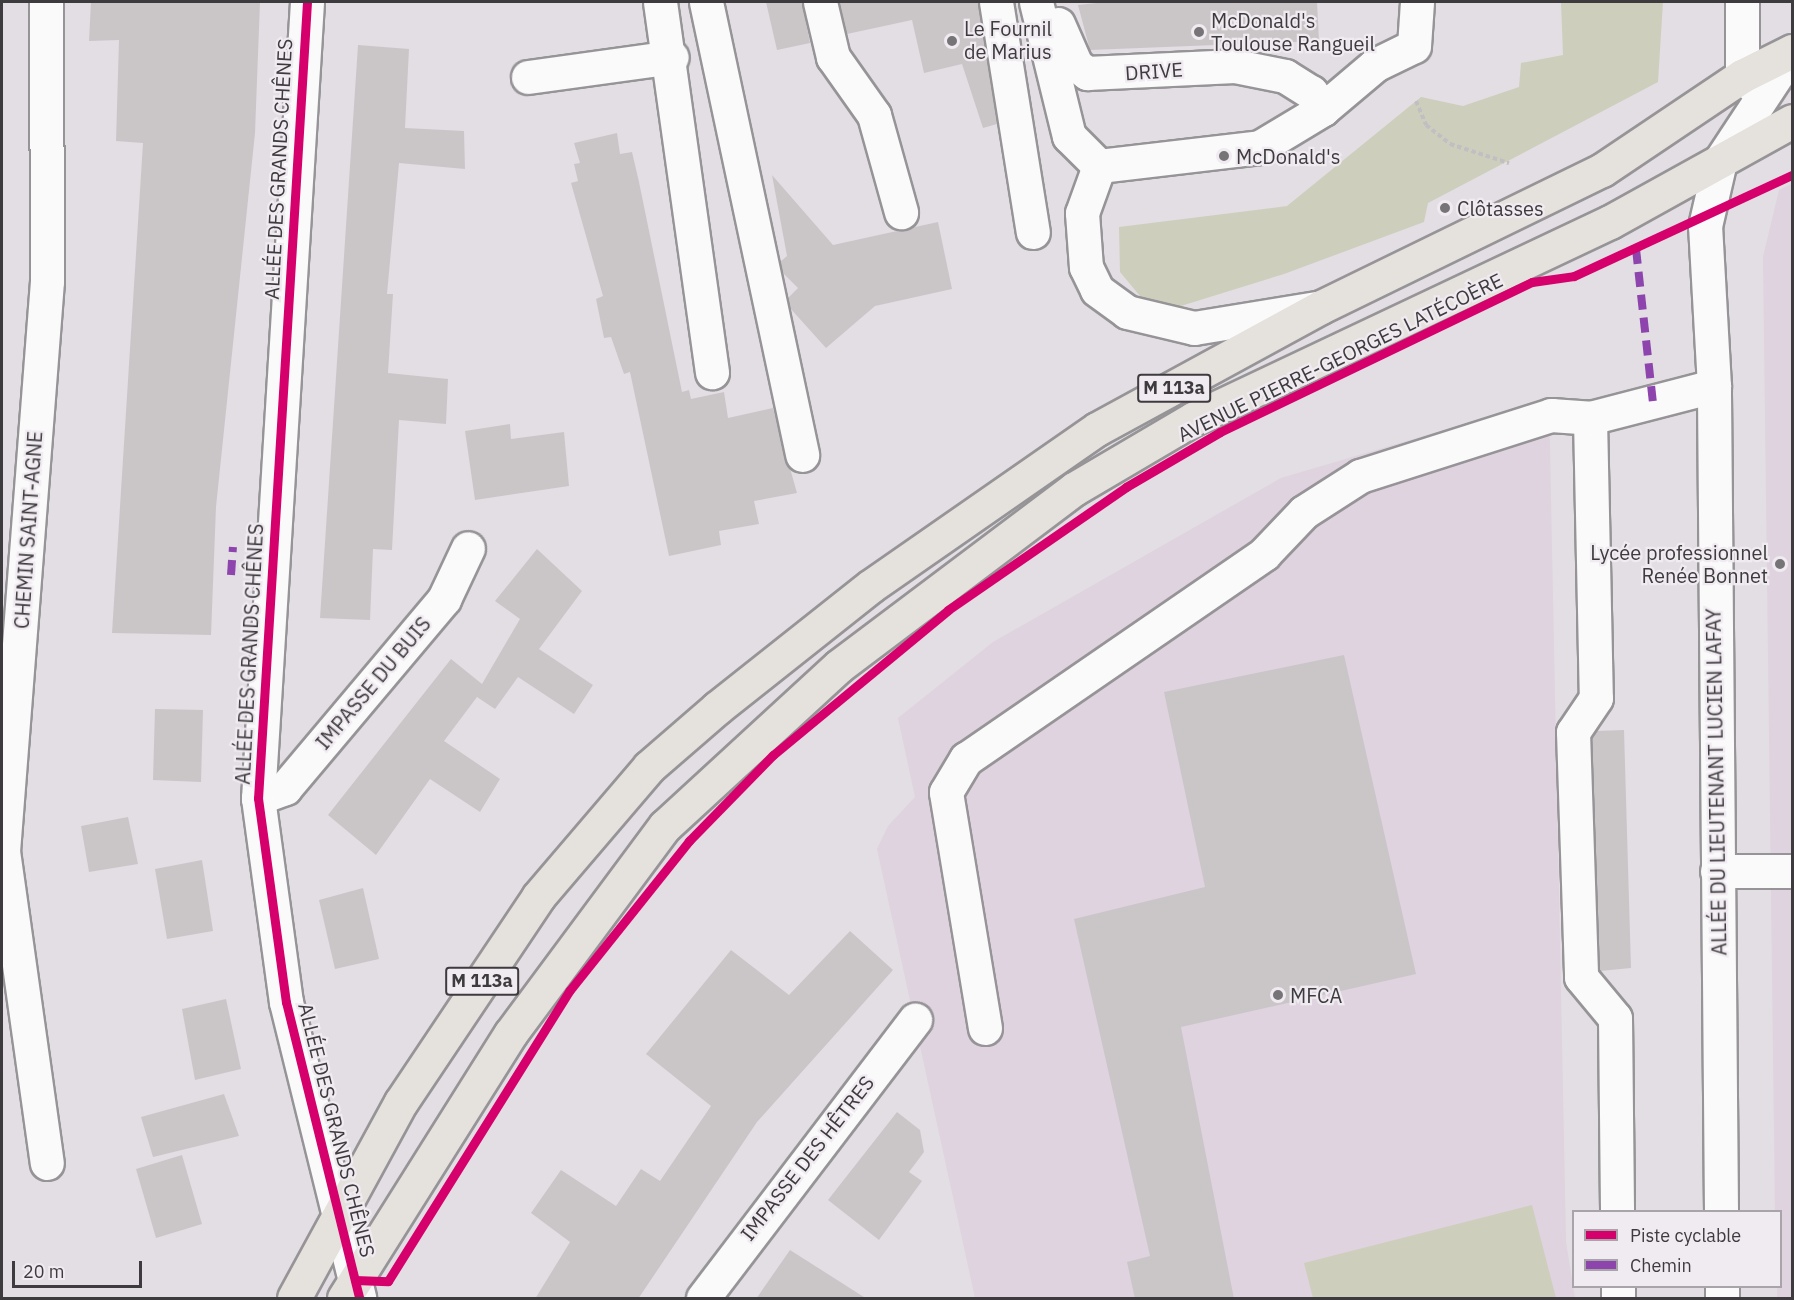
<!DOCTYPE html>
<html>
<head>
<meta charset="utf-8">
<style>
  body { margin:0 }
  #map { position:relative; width:1794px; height:1300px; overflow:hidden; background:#e2dee3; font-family:"IBM Plex Sans",sans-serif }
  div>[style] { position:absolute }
  .education>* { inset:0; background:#ded3df }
  .green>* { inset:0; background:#cecebd }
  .building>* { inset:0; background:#cac6c8 }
  .path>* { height:4px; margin-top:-2px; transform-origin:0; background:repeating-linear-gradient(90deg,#c1bfc1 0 4.5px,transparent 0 7.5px) }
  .roads { filter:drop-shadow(2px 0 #969497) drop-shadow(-2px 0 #969497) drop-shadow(0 2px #969497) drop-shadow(0 -2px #969497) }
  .minor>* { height:33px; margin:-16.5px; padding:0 16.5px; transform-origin:16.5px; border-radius:16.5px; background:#fbfafb }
  .major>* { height:33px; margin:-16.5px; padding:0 16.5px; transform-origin:16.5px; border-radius:16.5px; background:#e5e1dc }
  .quiet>* { height:8px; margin-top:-4px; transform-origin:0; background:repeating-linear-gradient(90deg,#8e44ad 0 15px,transparent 0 23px) }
  .cycleway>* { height:9px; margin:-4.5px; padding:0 4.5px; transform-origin:4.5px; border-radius:4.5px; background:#d6006c }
  .dots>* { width:16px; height:16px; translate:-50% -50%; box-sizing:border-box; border:3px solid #f0eaf1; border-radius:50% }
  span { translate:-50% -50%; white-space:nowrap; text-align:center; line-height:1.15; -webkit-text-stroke:4.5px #f0eaf1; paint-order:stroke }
  .shield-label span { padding:2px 4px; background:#f0eaf1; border:2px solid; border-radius:4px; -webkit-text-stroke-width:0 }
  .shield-label { font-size:18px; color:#3d3b3d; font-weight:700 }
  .poi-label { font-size:20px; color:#3d3b3d }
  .left { translate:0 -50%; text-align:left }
  .right { translate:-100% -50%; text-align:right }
  .street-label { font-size:20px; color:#3d3b3d }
  .frame { position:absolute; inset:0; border:3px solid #3d3b3d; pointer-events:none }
  .legend { position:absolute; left:1572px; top:1210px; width:210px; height:78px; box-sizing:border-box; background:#f0eaf1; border:2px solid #a8a4a9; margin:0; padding:8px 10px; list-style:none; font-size:18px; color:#3d3b3d }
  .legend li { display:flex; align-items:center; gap:12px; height:30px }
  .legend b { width:30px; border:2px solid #a8a4a9 }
  .scale { position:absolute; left:12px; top:1261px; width:130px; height:27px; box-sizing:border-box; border:3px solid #3d3b3d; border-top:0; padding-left:8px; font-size:18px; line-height:21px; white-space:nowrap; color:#3d3b3d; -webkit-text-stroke:4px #f0eaf1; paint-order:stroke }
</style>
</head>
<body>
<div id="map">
  <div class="education">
    <i style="clip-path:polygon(1792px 184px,1792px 1298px,1777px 1298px,1780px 1212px,1775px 1212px,1763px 257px,1779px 190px)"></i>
    <i style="clip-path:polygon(1549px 399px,1566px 1242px,1575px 1298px,975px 1298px,877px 849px,888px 826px,915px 797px,898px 718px,993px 642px,1281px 478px)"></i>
  </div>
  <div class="green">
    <i style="clip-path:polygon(1561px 2px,1663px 2px,1658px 82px,1428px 203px,1424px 222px,1284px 274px,1155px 314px,1120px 272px,1119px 227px,1287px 206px,1421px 97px,1463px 106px,1519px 87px,1521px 63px,1563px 55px)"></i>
    <i style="clip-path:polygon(1532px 1205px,1556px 1298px,1313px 1298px,1304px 1263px)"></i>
  </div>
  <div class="building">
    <i style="clip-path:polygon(91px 2px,260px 2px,255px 133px,216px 507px,211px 635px,112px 633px,143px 143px,116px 141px,119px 40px,89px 41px)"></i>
    <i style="clip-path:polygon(766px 2px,802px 2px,810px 43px,777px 50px)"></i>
    <i style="clip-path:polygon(839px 2px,978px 2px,997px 124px,983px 128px,962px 64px,924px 73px,912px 20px,847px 34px)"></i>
    <i style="clip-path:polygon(1106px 2px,1317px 2px,1319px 41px,1090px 50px,1078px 5px)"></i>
    <i style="clip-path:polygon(358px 45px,409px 49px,405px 128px,464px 131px,465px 169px,399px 163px,387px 294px,393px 294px,388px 373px,448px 379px,446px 424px,399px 420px,392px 550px,373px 549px,370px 620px,320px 618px)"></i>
    <i style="clip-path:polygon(617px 133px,620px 154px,632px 152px,639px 182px,682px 392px,689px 390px,691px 399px,724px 392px,728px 418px,773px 408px,797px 493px,754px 501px,759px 524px,719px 531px,721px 545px,669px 556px,630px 372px,624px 374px,611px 337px,604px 338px,596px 299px,603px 296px,571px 183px,578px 181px,574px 164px,580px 163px,574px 143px)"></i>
    <i style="clip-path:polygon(772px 175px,833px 245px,938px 222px,952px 289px,875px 306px,826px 348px,790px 308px,788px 298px,798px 288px,783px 273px,780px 262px,787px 256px)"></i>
    <i style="clip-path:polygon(510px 424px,511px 439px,564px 432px,569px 486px,475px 500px,465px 431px)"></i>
    <i style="clip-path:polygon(537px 549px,582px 591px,539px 649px,593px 685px,574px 714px,518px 677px,495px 709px,477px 697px,444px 741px,500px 779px,480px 812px,430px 779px,376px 855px,328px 815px,451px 659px,482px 684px,520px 619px,495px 601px)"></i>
    <i style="clip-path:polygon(1344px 655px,1416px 974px,1181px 1027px,1234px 1299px,1135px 1299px,1127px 1262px,1150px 1256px,1074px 919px,1205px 887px,1164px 692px)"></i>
    <i style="clip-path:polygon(155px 709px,203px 710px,201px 782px,153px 780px)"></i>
    <i style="clip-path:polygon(1624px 730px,1631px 968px,1600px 971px,1592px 737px,1596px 731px)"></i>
    <i style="clip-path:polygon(128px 817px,138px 864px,89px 872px,81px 826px)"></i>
    <i style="clip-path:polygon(202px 860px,213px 931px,167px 939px,155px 869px)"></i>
    <i style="clip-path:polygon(363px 888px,379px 959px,335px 969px,319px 900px)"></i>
    <i style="clip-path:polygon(850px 931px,893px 970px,757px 1122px,638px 1299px,535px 1299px,570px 1242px,531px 1213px,561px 1170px,616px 1206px,641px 1169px,660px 1181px,711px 1106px,646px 1054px,731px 950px,789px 995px)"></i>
    <i style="clip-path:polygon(226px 999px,241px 1069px,195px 1080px,182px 1009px)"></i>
    <i style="clip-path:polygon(224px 1094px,239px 1136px,153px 1157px,141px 1117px)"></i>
    <i style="clip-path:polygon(897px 1112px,920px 1130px,924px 1152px,909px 1172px,922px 1181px,879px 1240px,828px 1200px)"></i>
    <i style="clip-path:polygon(182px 1155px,202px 1224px,156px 1238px,136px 1169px)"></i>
    <i style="clip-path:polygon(790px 1250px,867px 1299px,756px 1299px)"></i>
  </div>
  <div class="path">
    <i style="left:1416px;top:101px;width:26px;rotate:67deg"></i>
    <i style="left:1426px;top:125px;width:31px;rotate:38deg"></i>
    <i style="left:1450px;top:144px;width:62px;rotate:17.9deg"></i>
  </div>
  <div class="roads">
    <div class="minor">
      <i style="left:46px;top:2px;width:279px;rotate:89.8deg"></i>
      <i style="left:47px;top:281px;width:572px;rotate:94.41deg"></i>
      <i style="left:3px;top:851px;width:315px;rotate:82deg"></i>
      <i style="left:307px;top:2px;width:798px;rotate:93.52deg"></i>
      <i style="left:258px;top:798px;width:206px;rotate:82.2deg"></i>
      <i style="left:286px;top:1002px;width:305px;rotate:76.1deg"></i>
      <i style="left:660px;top:2px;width:374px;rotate:82deg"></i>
      <i style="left:706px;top:2px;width:463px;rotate:78deg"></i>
      <i style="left:820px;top:2px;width:57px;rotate:76.7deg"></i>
      <i style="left:833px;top:57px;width:71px;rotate:54.7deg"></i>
      <i style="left:874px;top:115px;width:101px;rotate:74.4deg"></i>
      <i style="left:996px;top:2px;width:233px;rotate:80.9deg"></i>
      <i style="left:1036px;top:2px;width:138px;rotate:76.2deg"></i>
      <i style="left:1069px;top:136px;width:42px;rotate:45deg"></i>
      <i style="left:1099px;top:166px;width:50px;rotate:109.9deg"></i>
      <i style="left:1082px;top:213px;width:54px;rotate:85.8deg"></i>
      <i style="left:1086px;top:267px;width:25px;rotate:64deg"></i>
      <i style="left:1097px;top:290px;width:37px;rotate:36deg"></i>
      <i style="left:1127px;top:312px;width:69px;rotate:13.4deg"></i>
      <i style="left:1194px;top:328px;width:124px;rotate:-9.3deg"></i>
      <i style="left:1742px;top:2px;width:74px;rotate:90deg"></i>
      <i style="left:1742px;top:76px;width:25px;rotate:42deg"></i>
      <i style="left:1058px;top:24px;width:45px;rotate:66.3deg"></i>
      <i style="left:1076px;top:65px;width:14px;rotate:36deg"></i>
      <i style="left:1087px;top:73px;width:148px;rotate:-2.7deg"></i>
      <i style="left:1235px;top:66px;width:51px;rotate:11.3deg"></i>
      <i style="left:1285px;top:76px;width:31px;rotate:32deg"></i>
      <i style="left:1311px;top:92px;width:21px;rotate:55deg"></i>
      <i style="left:528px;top:77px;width:145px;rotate:-7.9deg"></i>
      <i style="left:1099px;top:166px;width:162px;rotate:-6.7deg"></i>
      <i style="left:1260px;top:147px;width:74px;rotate:-31.1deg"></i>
      <i style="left:1323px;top:109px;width:68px;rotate:-40.2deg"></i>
      <i style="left:1375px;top:65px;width:43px;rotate:-26deg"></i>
      <i style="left:1414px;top:46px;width:44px;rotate:-86.1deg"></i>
      <i style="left:1590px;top:418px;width:280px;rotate:88.8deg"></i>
      <i style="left:1596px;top:698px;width:41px;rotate:124.1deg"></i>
      <i style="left:1573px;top:732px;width:245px;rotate:88.1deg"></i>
      <i style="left:1581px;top:977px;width:53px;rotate:50.3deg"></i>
      <i style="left:1615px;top:1018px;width:194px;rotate:89.4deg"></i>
      <i style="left:258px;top:798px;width:29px;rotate:-20deg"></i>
      <i style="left:285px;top:788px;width:247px;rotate:-49.9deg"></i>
      <i style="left:444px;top:599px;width:56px;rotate:-64.8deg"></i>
      <i style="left:1717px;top:871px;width:75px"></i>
      <i style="left:985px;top:1028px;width:239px;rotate:-99.4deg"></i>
      <i style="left:946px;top:792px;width:39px;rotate:-59deg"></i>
      <i style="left:966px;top:759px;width:362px;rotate:-34.5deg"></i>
      <i style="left:1264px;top:554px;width:58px;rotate:-46.4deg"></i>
      <i style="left:1304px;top:512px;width:67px;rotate:-32.7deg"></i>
      <i style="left:1360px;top:476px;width:201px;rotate:-17.7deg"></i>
      <i style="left:1551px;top:415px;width:39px;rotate:4deg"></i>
      <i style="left:1590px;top:418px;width:128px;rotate:-14.5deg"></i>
      <i style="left:1721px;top:1212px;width:826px;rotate:-90.49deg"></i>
      <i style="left:1714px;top:386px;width:160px;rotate:-93.2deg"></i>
      <i style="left:1705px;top:226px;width:67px;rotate:-77deg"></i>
      <i style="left:1720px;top:161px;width:131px;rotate:-56.6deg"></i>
      <i style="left:1618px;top:1286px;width:12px;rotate:90deg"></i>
      <i style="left:1722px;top:1286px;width:12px;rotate:90deg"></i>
      <i style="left:703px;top:1298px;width:350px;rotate:-52.7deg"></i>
    </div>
    <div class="major">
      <i style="left:294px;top:1298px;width:223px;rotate:-61.4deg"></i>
      <i style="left:401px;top:1102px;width:247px;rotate:-56.2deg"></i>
      <i style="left:538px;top:897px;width:171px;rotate:-49.5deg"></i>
      <i style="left:649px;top:767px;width:90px;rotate:-40.9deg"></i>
      <i style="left:717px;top:708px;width:196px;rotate:-38.4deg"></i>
      <i style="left:871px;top:586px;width:275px;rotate:-34.8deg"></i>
      <i style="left:1097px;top:429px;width:255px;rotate:-28.6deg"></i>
      <i style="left:1321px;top:307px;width:313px;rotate:-26deg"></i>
      <i style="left:1602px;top:170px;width:169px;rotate:-33.9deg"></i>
      <i style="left:1742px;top:76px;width:56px;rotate:-26.6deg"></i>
      <i style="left:344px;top:1298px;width:313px;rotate:-57.8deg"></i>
      <i style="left:511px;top:1033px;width:258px;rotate:-53.4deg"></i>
      <i style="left:665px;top:826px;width:236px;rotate:-42.6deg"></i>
      <i style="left:839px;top:666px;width:294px;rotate:-37deg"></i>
      <i style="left:1074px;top:489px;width:138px;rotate:-30.5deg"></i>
      <i style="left:1193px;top:419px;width:461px;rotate:-25.3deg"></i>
      <i style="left:1610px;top:222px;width:208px;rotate:-29deg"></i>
    </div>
  </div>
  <div class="quiet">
    <i style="left:1636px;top:249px;width:154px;rotate:83.7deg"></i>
    <i style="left:231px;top:575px;width:28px;rotate:-86deg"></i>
  </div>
  <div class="cycleway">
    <i style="left:307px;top:2px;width:798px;rotate:93.52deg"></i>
    <i style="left:258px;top:798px;width:206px;rotate:82.2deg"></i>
    <i style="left:286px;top:1002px;width:305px;rotate:76.1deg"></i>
    <i style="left:355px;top:1280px;width:33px;rotate:2deg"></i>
    <i style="left:388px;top:1281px;width:343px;rotate:-58deg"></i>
    <i style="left:570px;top:990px;width:191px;rotate:-51.4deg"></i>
    <i style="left:689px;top:841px;width:120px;rotate:-45.7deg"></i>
    <i style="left:773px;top:755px;width:227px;rotate:-39.6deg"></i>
    <i style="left:948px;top:610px;width:216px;rotate:-34.6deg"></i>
    <i style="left:1126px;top:487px;width:109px;rotate:-30.3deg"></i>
    <i style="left:1220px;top:432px;width:346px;rotate:-25.7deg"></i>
    <i style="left:1532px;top:282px;width:42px;rotate:-8.1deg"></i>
    <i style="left:1574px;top:276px;width:240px;rotate:-24.9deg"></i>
  </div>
  <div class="dots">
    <i style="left:1199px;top:32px;background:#777477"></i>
    <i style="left:952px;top:41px;background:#777477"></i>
    <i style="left:1224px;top:156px;background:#777477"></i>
    <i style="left:1445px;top:208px;background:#777477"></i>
    <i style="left:1780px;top:564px;background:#777477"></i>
    <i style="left:1278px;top:995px;background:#777477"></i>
  </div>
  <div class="shield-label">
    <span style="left:1174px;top:388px">M 113a</span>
    <span style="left:482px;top:981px">M 113a</span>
  </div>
  <div class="poi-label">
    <span class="left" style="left:1211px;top:32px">McDonald's<br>Toulouse Rangueil</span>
    <span class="left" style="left:964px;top:40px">Le Fournil<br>de Marius</span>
    <span class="left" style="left:1236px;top:156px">McDonald's</span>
    <span class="left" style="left:1457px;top:208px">Clôtasses</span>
    <span class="right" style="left:1768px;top:564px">Lycée professionnel<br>Renée Bonnet</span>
    <span class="left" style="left:1290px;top:995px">MFCA</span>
  </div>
  <div class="street-label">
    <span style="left:1154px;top:71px;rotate:-4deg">DRIVE</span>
    <span style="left:278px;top:169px;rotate:-87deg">ALLÉE DES GRANDS CHÊNES</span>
    <span style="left:1340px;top:357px;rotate:-26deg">AVENUE PIERRE-GEORGES LATÉCOÈRE</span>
    <span style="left:28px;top:530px;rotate:-86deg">CHEMIN SAINT-AGNE</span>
    <span style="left:249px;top:654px;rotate:-87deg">ALLÉE DES GRANDS CHÊNES</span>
    <span style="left:373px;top:683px;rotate:-50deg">IMPASSE DU BUIS</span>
    <span style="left:1716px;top:782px;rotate:-91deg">ALLÉE DU LIEUTENANT LUCIEN LAFAY</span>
    <span style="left:337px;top:1130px;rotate:76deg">ALLÉE DES GRANDS CHÊNES</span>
    <span style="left:807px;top:1158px;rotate:-52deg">IMPASSE DES HÊTRES</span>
  </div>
  <div class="frame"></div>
  <ul class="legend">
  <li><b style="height:8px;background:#d6006c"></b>Piste cyclable</li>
  <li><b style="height:8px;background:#8e44ad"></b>Chemin</li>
  </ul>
  <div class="scale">20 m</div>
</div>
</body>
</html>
